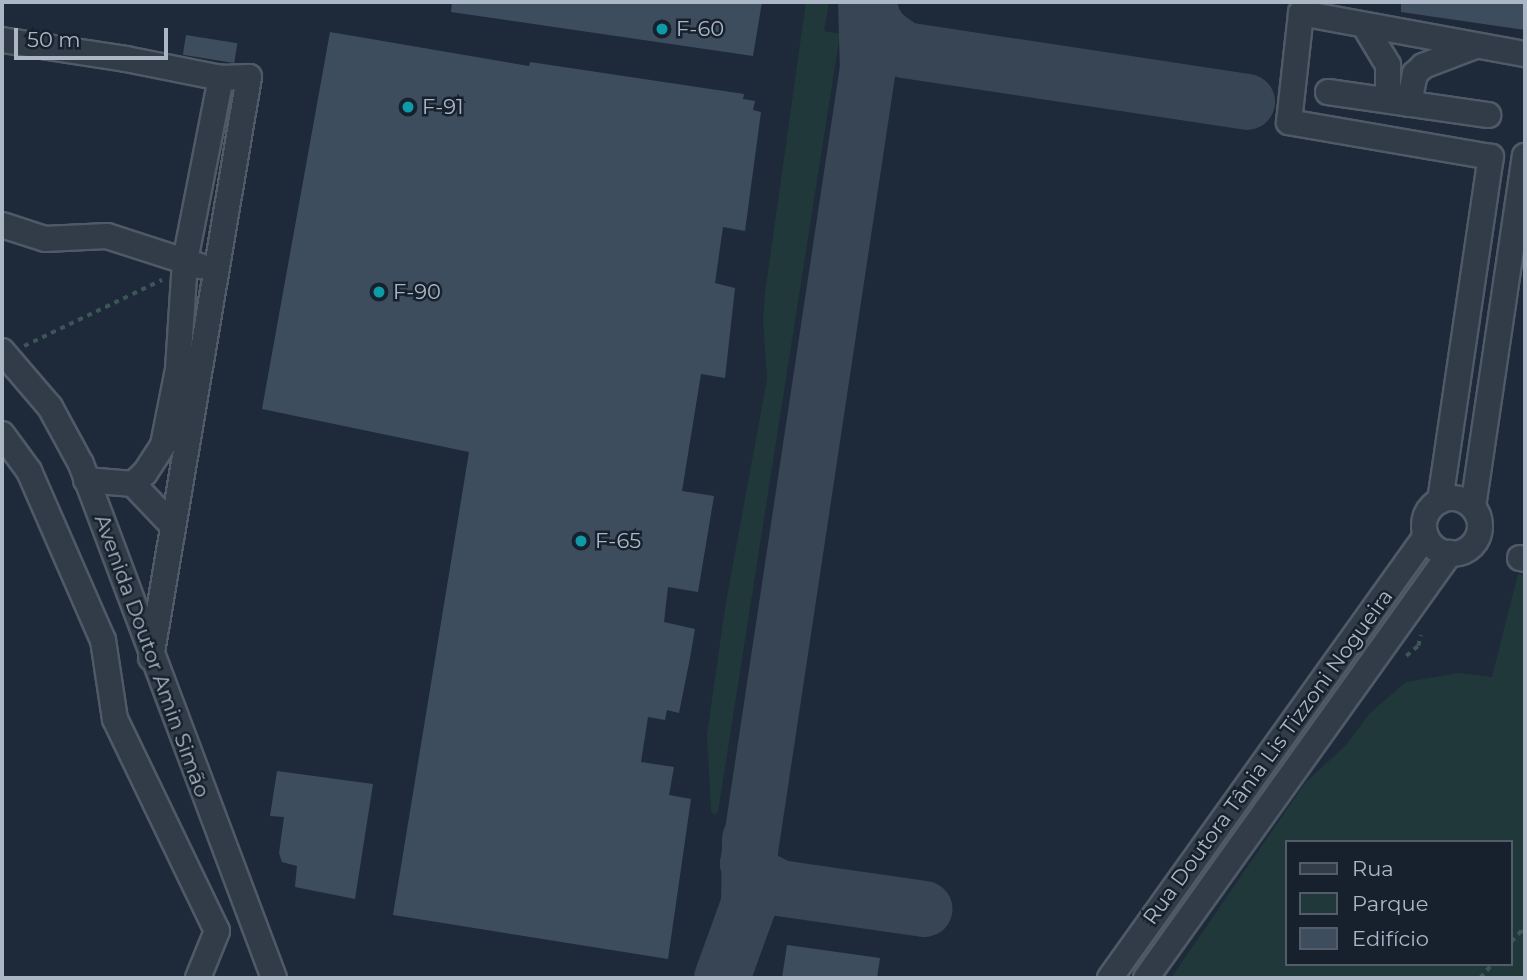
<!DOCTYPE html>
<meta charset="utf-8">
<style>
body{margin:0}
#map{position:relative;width:1527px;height:980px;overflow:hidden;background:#1e2a39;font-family:Montserrat,sans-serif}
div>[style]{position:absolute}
.green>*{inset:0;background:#20383a}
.taxiway>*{height:56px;margin:-28px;padding:0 28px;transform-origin:28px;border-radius:28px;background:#384555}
.building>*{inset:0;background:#3e4d5e;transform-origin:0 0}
.path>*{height:3.5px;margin-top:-1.75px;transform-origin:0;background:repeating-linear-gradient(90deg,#3d5557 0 5px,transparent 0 10px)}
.roads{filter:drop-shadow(2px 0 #4f5a67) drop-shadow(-2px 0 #4f5a67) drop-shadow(0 2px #4f5a67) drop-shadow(0 -2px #4f5a67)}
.minor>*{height:24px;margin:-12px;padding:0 12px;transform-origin:12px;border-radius:12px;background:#323c49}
.minor>.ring{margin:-12px;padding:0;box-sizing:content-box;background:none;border:24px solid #323c49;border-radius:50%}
.dots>*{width:19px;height:19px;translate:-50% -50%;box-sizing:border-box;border:4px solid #17212d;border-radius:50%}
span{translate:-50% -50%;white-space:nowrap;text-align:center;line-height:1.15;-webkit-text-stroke:5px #17212d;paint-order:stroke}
.poi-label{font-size:21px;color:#acb7c6}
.left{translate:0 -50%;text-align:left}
.street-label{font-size:21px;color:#acb7c6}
.frame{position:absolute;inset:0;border:4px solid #acb7c6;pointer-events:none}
.legend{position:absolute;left:1285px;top:840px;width:228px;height:126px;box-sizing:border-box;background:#17212d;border:2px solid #535d6a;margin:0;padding:9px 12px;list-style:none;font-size:21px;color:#acb7c6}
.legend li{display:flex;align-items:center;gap:14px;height:35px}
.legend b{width:35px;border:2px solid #535d6a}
.scale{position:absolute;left:14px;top:28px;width:154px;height:32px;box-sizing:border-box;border:4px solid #acb7c6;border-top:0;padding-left:9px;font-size:21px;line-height:24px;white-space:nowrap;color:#acb7c6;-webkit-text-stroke:5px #17212d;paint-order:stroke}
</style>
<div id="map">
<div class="green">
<div style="clip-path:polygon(806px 2px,829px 2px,824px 31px,840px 34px,718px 812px,714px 815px,711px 811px,707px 734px,726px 602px,767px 379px,763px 320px,765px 293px)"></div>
<div style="clip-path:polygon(evenodd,1518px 574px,1525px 575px,1525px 978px,1171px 978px,1305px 783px,1346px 745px,1370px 713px,1406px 682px,1459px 673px,1492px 677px,1518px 574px,1287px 842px,1511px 842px,1511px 964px,1287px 964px,1287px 842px)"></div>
</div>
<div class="taxiway">
<div style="left:866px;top:2px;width:66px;rotate:88.3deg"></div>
<div style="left:868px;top:68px;width:805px;rotate:98.57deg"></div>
<div style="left:748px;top:864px;width:13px;rotate:61deg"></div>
<div style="left:754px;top:875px;width:28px;rotate:27deg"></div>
<div style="left:779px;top:888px;width:147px;rotate:8.2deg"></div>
<div style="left:869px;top:4px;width:16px;rotate:76deg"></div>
<div style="left:873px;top:20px;width:17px;rotate:57deg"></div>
<div style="left:882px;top:34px;width:27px;rotate:36deg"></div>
<div style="left:904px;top:50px;width:347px;rotate:8.6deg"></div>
<div style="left:722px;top:978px;width:79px;rotate:-70deg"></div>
<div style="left:749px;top:904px;width:65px;rotate:-89.1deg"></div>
</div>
<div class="building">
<div style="clip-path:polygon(452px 2px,762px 2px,753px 56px,451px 12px)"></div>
<div style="clip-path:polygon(1401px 2px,1525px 2px,1525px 30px,1401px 12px)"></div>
<div style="clip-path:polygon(330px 32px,529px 66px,530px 62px,744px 94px,743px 99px,755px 101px,753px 110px,761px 112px,745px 231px,723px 227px,715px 283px,735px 288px,725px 378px,701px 374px,682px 491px,714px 496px,698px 592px,668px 587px,664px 622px,695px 629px,690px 658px,679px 713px,667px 710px,665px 720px,648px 717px,641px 762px,674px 767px,669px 795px,691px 799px,668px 959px,393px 915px,469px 452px,262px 409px)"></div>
<div style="left:186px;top:35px;width:52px;height:20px;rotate:9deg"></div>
<div style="clip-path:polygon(277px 771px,373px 784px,355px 899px,295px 887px,297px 866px,282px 862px,279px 853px,284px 817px,270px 816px)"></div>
<div style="clip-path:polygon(787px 945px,880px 958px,877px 978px,782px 978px)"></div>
</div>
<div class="path">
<div style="left:24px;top:346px;width:153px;rotate:-25.6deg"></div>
<div style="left:1406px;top:656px;width:16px;rotate:-40deg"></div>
<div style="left:1418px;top:646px;width:11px;rotate:-75deg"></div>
<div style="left:1511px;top:942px;width:16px;rotate:-47deg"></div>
<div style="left:1522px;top:930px;width:4px;rotate:45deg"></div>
<div style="left:1480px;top:978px;width:18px;rotate:-49deg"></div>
</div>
<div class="roads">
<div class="minor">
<div style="left:1364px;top:25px;width:47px;rotate:59deg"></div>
<div style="left:1388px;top:65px;width:35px;rotate:90deg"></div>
<div style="left:2px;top:40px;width:125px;rotate:8.7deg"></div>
<div style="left:126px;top:59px;width:97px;rotate:11.3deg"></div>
<div style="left:221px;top:78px;width:28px;rotate:-2deg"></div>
<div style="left:249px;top:77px;width:589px;rotate:99.57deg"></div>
<div style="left:1328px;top:92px;width:162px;rotate:8.2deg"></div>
<div style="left:1409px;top:104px;width:31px;rotate:-79deg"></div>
<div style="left:1415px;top:74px;width:11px;rotate:-45deg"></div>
<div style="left:1423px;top:66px;width:56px;rotate:-21deg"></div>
<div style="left:2px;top:225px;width:45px;rotate:18deg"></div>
<div style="left:45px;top:239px;width:62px;rotate:-2.8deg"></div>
<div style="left:107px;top:236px;width:98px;rotate:17.9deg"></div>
<div style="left:2px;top:351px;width:74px;rotate:49.4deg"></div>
<div style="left:50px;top:407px;width:65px;rotate:61.5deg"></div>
<div style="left:81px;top:464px;width:549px;rotate:69.42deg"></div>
<div style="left:2px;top:434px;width:46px;rotate:53.9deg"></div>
<div style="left:29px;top:471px;width:184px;rotate:66.4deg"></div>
<div style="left:103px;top:640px;width:80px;rotate:81.4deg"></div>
<div style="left:115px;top:719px;width:235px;rotate:64.3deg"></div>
<div style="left:217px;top:931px;width:51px;rotate:112deg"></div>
<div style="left:86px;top:480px;width:47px;rotate:4.9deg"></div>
<div style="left:133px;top:484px;width:16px;rotate:-43deg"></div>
<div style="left:145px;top:473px;width:33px;rotate:-57deg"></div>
<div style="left:163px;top:445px;width:77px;rotate:-78.8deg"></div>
<div style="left:178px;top:369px;width:108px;rotate:-86.3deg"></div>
<div style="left:185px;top:261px;width:187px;rotate:-78.9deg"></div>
<div style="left:133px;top:484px;width:58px;rotate:46.4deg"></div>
<div class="ring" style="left:1424px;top:498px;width:32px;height:32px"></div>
<div style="left:1440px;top:501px;width:348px;rotate:-81.6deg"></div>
<div style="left:1491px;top:157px;width:205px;rotate:-170.2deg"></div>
<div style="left:1289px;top:122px;width:110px;rotate:-83.7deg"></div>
<div style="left:1301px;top:13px;width:228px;rotate:10.4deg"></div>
<div style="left:1473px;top:507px;width:355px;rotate:-81.6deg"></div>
<div style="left:1520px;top:558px;width:5px;rotate:11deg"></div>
<div style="left:1110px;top:978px;width:543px;rotate:-54.44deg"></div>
<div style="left:1146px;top:978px;width:523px;rotate:-54.42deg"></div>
</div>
</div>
<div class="dots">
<div style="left:662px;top:29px;background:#0f9aa8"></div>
<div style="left:408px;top:107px;background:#0f9aa8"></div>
<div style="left:379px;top:292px;background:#0f9aa8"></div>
<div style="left:581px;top:541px;background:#0f9aa8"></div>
</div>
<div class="poi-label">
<span class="left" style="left:676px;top:29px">F-60</span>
<span class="left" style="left:422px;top:107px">F-91</span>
<span class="left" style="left:393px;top:292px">F-90</span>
<span class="left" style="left:595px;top:541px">F-65</span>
</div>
<div class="street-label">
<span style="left:152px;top:656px;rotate:70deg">Avenida Doutor Amin Simão</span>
<span style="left:1268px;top:757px;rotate:-54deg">Rua Doutora Tânia Lis Tizzoni Nogueira</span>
</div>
<div class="frame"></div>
<ul class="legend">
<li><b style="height:9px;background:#323c49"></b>Rua</li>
<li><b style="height:19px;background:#20383a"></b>Parque</li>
<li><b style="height:19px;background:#3e4d5e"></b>Edifício</li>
</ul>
<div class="scale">50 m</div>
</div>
